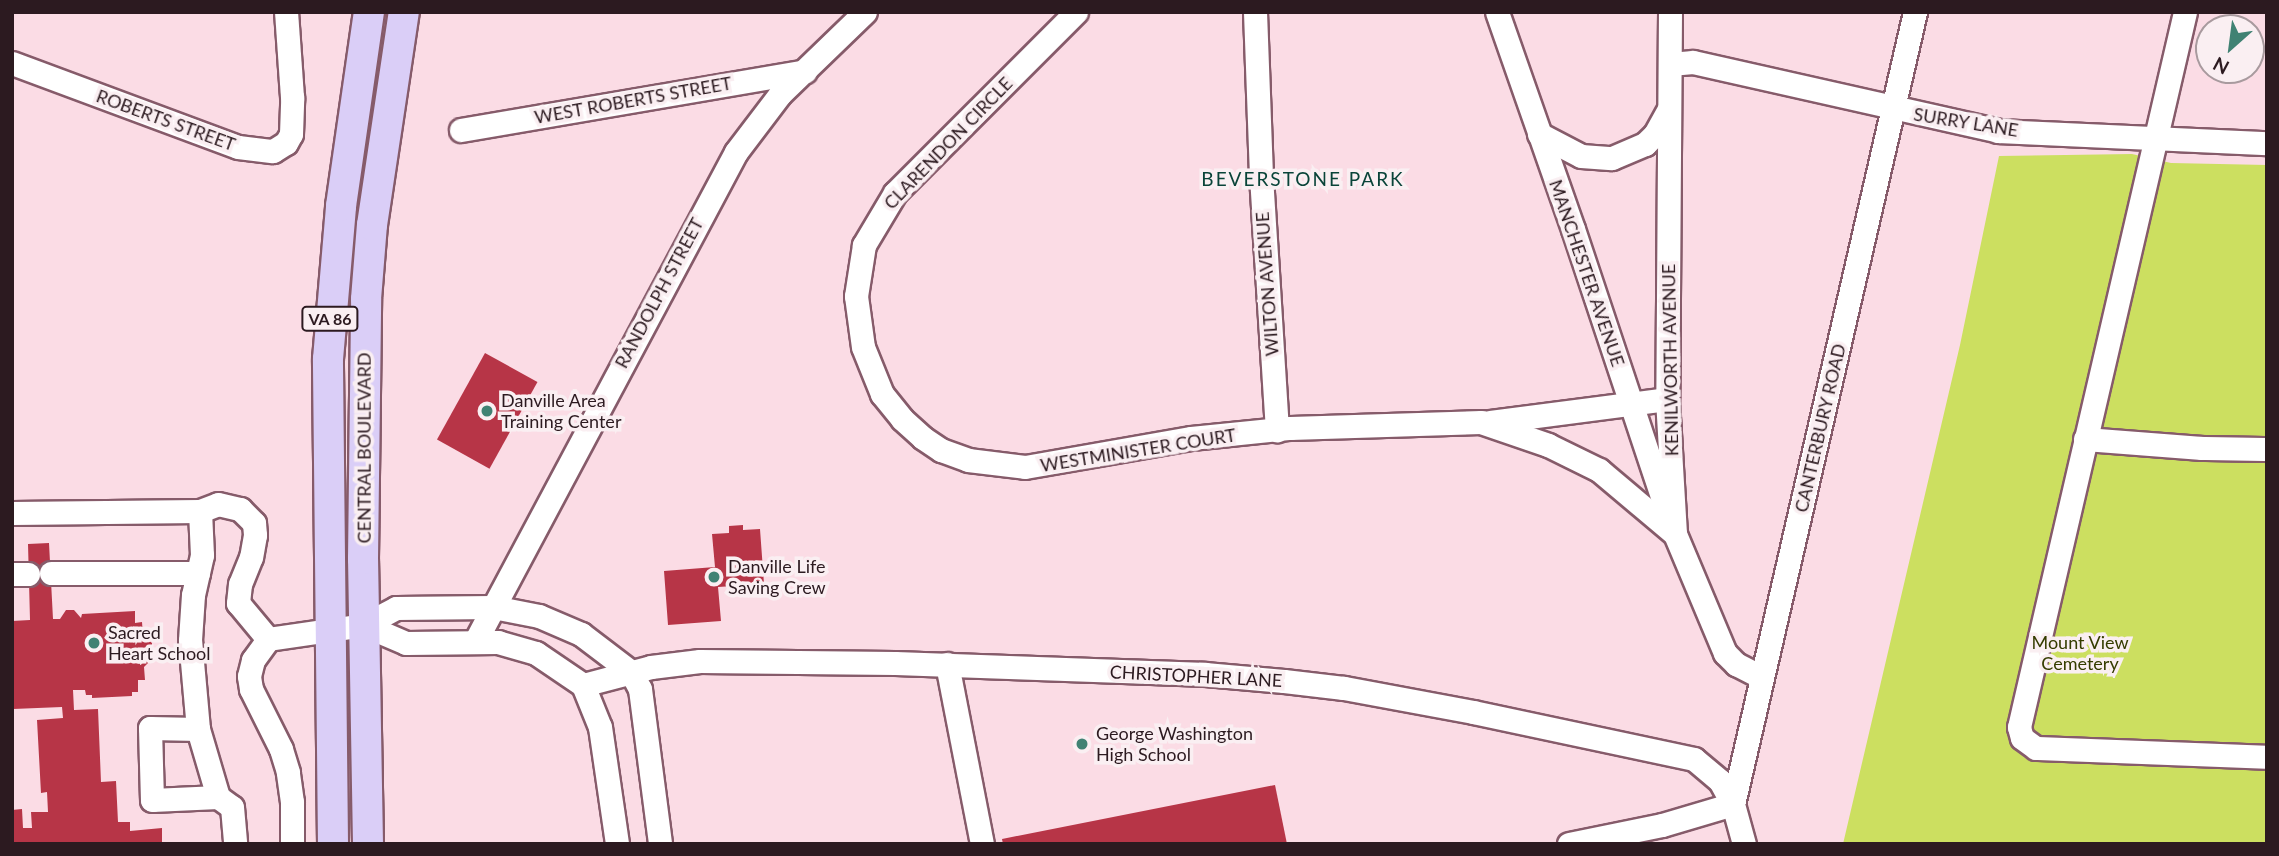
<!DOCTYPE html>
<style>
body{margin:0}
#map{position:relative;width:2279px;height:856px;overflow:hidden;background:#fbdce5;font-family:Lato,sans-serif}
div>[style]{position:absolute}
.green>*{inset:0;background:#ccdf60}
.building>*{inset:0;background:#b73547;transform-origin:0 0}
.roads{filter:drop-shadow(2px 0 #865b6a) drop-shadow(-2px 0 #865b6a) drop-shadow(0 2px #865b6a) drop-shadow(0 -2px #865b6a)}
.minor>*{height:23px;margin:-11.5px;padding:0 11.5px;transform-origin:11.5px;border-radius:11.5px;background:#fff}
.major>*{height:30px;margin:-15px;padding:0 15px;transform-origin:15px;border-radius:15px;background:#dacef7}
.dots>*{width:19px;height:19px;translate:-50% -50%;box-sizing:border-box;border:4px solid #faeff2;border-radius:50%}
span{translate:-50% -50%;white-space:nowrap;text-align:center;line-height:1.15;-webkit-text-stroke:7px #faeff2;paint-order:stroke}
.shield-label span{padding:2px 5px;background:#faeff2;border:2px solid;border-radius:5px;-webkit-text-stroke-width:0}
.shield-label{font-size:16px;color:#2c1a20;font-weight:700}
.street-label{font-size:18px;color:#2c1a20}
.poi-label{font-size:18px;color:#2c1a20}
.left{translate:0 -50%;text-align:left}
.park-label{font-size:18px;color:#353c00}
.neighbourhood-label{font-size:19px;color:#094439;letter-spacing:2px}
.frame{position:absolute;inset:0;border:14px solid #2c1a20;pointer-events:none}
.north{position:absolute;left:2195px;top:14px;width:70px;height:70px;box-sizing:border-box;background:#faeff2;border:2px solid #a89a9e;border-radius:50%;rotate:208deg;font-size:19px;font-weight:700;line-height:28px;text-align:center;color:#2c1a20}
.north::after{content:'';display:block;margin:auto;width:24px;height:32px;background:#408273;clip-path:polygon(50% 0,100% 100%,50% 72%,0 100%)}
</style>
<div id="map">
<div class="green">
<div style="clip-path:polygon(2132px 154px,2171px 163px,2267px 165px,2267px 844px,1843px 844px,1960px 345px,1999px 156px)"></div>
</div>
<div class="building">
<div style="left:485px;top:353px;width:60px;height:99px;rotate:29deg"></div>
<div style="clip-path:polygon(743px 525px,743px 530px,760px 529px,764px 584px,718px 587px,721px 621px,668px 625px,664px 571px,715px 567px,712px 534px,729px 533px,729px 526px)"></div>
<div style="clip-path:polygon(49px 543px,53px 619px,60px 619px,66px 610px,74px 610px,81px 618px,82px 614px,135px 611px,135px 623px,142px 622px,143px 636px,152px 643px,152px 659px,144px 667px,145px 680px,138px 680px,138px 692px,132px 692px,132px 696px,92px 698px,92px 695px,86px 695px,85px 690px,73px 690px,74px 710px,98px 709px,101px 782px,116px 781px,118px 822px,130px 822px,130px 831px,162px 828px,162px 844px,12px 844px,12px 810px,22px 809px,23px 828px,32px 828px,31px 812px,48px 812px,47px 792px,41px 793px,37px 720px,63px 718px,62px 707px,13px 709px,12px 621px,30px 620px,28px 544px)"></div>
<div style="clip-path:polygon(1275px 785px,1287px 844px,1003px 844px,1002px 839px)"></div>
</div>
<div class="roads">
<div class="minor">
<div style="left:1076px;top:12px;width:256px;rotate:135deg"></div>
<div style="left:895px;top:193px;width:61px;rotate:120.8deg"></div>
<div style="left:864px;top:245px;width:52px;rotate:98.9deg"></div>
<div style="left:856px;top:296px;width:51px;rotate:82.2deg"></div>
<div style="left:863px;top:347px;width:51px;rotate:68deg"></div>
<div style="left:882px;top:394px;width:32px;rotate:51deg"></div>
<div style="left:902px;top:419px;width:28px;rotate:42deg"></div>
<div style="left:923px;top:438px;width:22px;rotate:34deg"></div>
<div style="left:941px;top:450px;width:29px;rotate:20deg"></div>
<div style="left:968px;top:460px;width:57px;rotate:7deg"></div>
<div style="left:1025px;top:467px;width:169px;rotate:-9.9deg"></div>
<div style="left:1191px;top:438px;width:100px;rotate:-5.8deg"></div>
<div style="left:1290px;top:428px;width:191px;rotate:-1.8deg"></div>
<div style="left:1481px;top:422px;width:71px;rotate:18.9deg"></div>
<div style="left:1548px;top:445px;width:57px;rotate:26.1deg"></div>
<div style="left:1599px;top:470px;width:99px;rotate:40.1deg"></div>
<div style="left:1255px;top:12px;width:164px;rotate:87.9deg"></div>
<div style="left:1261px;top:176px;width:255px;rotate:86.4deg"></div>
<div style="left:1497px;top:12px;width:230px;rotate:70.7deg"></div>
<div style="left:1573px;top:229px;width:301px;rotate:71.6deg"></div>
<div style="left:1670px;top:12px;width:387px;rotate:90.4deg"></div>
<div style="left:1667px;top:399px;width:135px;rotate:86.6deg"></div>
<div style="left:1675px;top:534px;width:129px;rotate:67.2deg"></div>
<div style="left:1725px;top:653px;width:16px;rotate:45deg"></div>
<div style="left:1736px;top:664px;width:29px;rotate:27deg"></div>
<div style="left:2185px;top:12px;width:734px;rotate:103.07deg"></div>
<div style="left:2019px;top:727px;width:11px;rotate:75deg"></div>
<div style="left:2022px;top:738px;width:17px;rotate:36deg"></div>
<div style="left:2036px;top:748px;width:231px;rotate:2.2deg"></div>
<div style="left:12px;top:63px;width:241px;rotate:20.4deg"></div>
<div style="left:238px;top:147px;width:35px;rotate:7deg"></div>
<div style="left:273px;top:151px;width:15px;rotate:-32deg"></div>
<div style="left:286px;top:143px;width:10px;rotate:-61deg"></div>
<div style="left:291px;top:134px;width:37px;rotate:-88deg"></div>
<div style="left:292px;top:97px;width:85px;rotate:-94deg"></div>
<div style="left:1670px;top:64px;width:23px;rotate:-5deg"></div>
<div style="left:1693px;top:62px;width:313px;rotate:12.7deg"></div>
<div style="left:1998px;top:131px;width:269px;rotate:2.6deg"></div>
<div style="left:461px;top:130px;width:349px;rotate:-9.7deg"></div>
<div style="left:1539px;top:134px;width:47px;rotate:27.6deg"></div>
<div style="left:1581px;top:156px;width:31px;rotate:4deg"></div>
<div style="left:1612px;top:158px;width:36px;rotate:-23deg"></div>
<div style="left:1645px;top:144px;width:14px;rotate:-45deg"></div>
<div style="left:1655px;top:134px;width:26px;rotate:-61deg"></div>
<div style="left:1490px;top:422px;width:178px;rotate:-7.4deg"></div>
<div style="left:2085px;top:439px;width:117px;rotate:4.4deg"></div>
<div style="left:2202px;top:448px;width:65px;rotate:0.9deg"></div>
<div style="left:12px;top:513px;width:188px;rotate:-0.6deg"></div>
<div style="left:200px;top:511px;width:19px;rotate:-21deg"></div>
<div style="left:218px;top:504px;width:23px;rotate:13deg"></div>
<div style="left:240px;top:509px;width:20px;rotate:45deg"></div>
<div style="left:254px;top:523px;width:12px;rotate:85deg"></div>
<div style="left:255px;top:535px;width:22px;rotate:100deg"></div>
<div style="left:251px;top:557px;width:29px;rotate:112deg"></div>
<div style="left:240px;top:584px;width:19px;rotate:96deg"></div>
<div style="left:238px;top:603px;width:47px;rotate:50.2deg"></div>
<div style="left:51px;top:573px;width:147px"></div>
<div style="left:12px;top:574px;width:16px"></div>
<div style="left:476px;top:640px;width:553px;rotate:-61.95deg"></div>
<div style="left:736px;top:152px;width:73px;rotate:-52.8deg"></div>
<div style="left:780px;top:94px;width:118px;rotate:-44deg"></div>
<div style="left:947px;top:664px;width:183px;rotate:79deg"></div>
<div style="left:583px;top:685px;width:70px;rotate:-14.8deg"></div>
<div style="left:651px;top:667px;width:49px;rotate:-7deg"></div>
<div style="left:700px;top:661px;width:195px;rotate:0.6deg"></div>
<div style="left:895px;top:663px;width:310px;rotate:2deg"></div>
<div style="left:1205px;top:674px;width:79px;rotate:5.1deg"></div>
<div style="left:1284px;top:681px;width:60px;rotate:6.7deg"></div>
<div style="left:1344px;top:688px;width:131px;rotate:10.5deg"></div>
<div style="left:1473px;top:712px;width:226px;rotate:12deg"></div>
<div style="left:1694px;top:759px;width:34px;rotate:40deg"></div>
<div style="left:1720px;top:781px;width:26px;rotate:61deg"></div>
<div style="left:1733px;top:804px;width:74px;rotate:163.5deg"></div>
<div style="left:1662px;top:825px;width:95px;rotate:168.5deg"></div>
<div style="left:583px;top:685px;width:57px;rotate:-145.8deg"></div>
<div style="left:536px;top:653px;width:40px;rotate:-164deg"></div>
<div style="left:498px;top:642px;width:92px;rotate:179.4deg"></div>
<div style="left:406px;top:643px;width:46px;rotate:-156.8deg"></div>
<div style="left:364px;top:625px;width:36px;rotate:-28deg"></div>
<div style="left:396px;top:608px;width:97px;rotate:-0.6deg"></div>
<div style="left:493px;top:607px;width:47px;rotate:11.1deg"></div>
<div style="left:539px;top:616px;width:46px;rotate:23.2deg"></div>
<div style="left:581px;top:634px;width:63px;rotate:37.2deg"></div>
<div style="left:631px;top:672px;width:19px;rotate:62deg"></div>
<div style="left:640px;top:689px;width:156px;rotate:82.6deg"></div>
<div style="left:583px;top:685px;width:45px;rotate:68deg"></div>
<div style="left:600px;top:727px;width:118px;rotate:81.7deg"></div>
<div style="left:198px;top:729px;width:89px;rotate:-95.1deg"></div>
<div style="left:190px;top:640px;width:45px;rotate:-86.2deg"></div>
<div style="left:193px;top:595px;width:41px;rotate:-77.3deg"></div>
<div style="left:202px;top:555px;width:44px;rotate:-92.6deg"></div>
<div style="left:218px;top:797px;width:66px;rotate:177.4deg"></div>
<div style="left:152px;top:800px;width:72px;rotate:-91.6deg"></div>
<div style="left:150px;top:728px;width:48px;rotate:1.2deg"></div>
<div style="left:198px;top:729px;width:71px;rotate:73.6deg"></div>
<div style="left:218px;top:797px;width:17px;rotate:36deg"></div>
<div style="left:232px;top:807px;width:37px;rotate:85deg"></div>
<div style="left:292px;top:844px;width:42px;rotate:-90deg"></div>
<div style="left:292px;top:802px;width:30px;rotate:-98deg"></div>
<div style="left:288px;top:772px;width:24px;rotate:-107deg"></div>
<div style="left:281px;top:749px;width:67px;rotate:-116.6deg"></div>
<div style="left:251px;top:689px;width:13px;rotate:-99deg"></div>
<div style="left:249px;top:676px;width:16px;rotate:-76deg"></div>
<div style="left:253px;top:660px;width:26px;rotate:-54deg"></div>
<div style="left:268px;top:639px;width:97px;rotate:-8.3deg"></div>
<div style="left:1744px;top:844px;width:41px;rotate:-105.4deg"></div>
<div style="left:1733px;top:804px;width:813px;rotate:-77.06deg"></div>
</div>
<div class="major">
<div style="left:333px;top:844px;width:485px;rotate:-90.6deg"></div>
<div style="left:328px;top:359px;width:154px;rotate:-85.1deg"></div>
<div style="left:341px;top:206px;width:196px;rotate:-81.8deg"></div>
<div style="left:368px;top:844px;width:285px;rotate:-91deg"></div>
<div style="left:363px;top:559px;width:260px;rotate:-89.3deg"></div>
<div style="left:366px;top:299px;width:74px;rotate:-85.4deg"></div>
<div style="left:372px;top:225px;width:215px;rotate:-81.5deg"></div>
</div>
</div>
<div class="dots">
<div style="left:487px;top:411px;background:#408273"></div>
<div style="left:714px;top:577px;background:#408273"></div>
<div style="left:94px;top:643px;background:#408273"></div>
<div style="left:1082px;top:744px;background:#408273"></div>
</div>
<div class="shield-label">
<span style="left:330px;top:319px">VA 86</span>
</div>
<div class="street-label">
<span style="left:633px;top:100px;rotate:-10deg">WEST ROBERTS STREET</span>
<span style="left:166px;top:120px;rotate:20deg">ROBERTS STREET</span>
<span style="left:1966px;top:122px;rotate:9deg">SURRY LANE</span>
<span style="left:948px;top:143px;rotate:-46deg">CLARENDON CIRCLE</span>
<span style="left:1587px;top:273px;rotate:71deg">MANCHESTER AVENUE</span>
<span style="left:1267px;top:284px;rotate:-94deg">WILTON AVENUE</span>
<span style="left:659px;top:293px;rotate:-62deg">RANDOLPH STREET</span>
<span style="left:1670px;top:360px;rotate:-91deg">KENILWORTH AVENUE</span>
<span style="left:1820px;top:428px;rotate:-77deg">CANTERBURY ROAD</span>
<span style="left:364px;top:448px;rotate:-90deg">CENTRAL BOULEVARD</span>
<span style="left:1138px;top:450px;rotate:-9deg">WESTMINISTER COURT</span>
<span style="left:1196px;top:676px;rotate:3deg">CHRISTOPHER LANE</span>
</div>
<div class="poi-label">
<span class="left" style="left:501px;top:411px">Danville Area<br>Training Center</span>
<span class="left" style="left:728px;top:577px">Danville Life<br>Saving Crew</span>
<span class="left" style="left:108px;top:643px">Sacred<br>Heart School</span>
<span class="left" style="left:1096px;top:744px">George Washington<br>High School</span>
</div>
<div class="park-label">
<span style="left:2080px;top:653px">Mount View<br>Cemetery</span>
</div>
<div class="neighbourhood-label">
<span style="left:1303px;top:179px">BEVERSTONE PARK</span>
</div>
<div class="frame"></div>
<div class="north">N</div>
</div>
